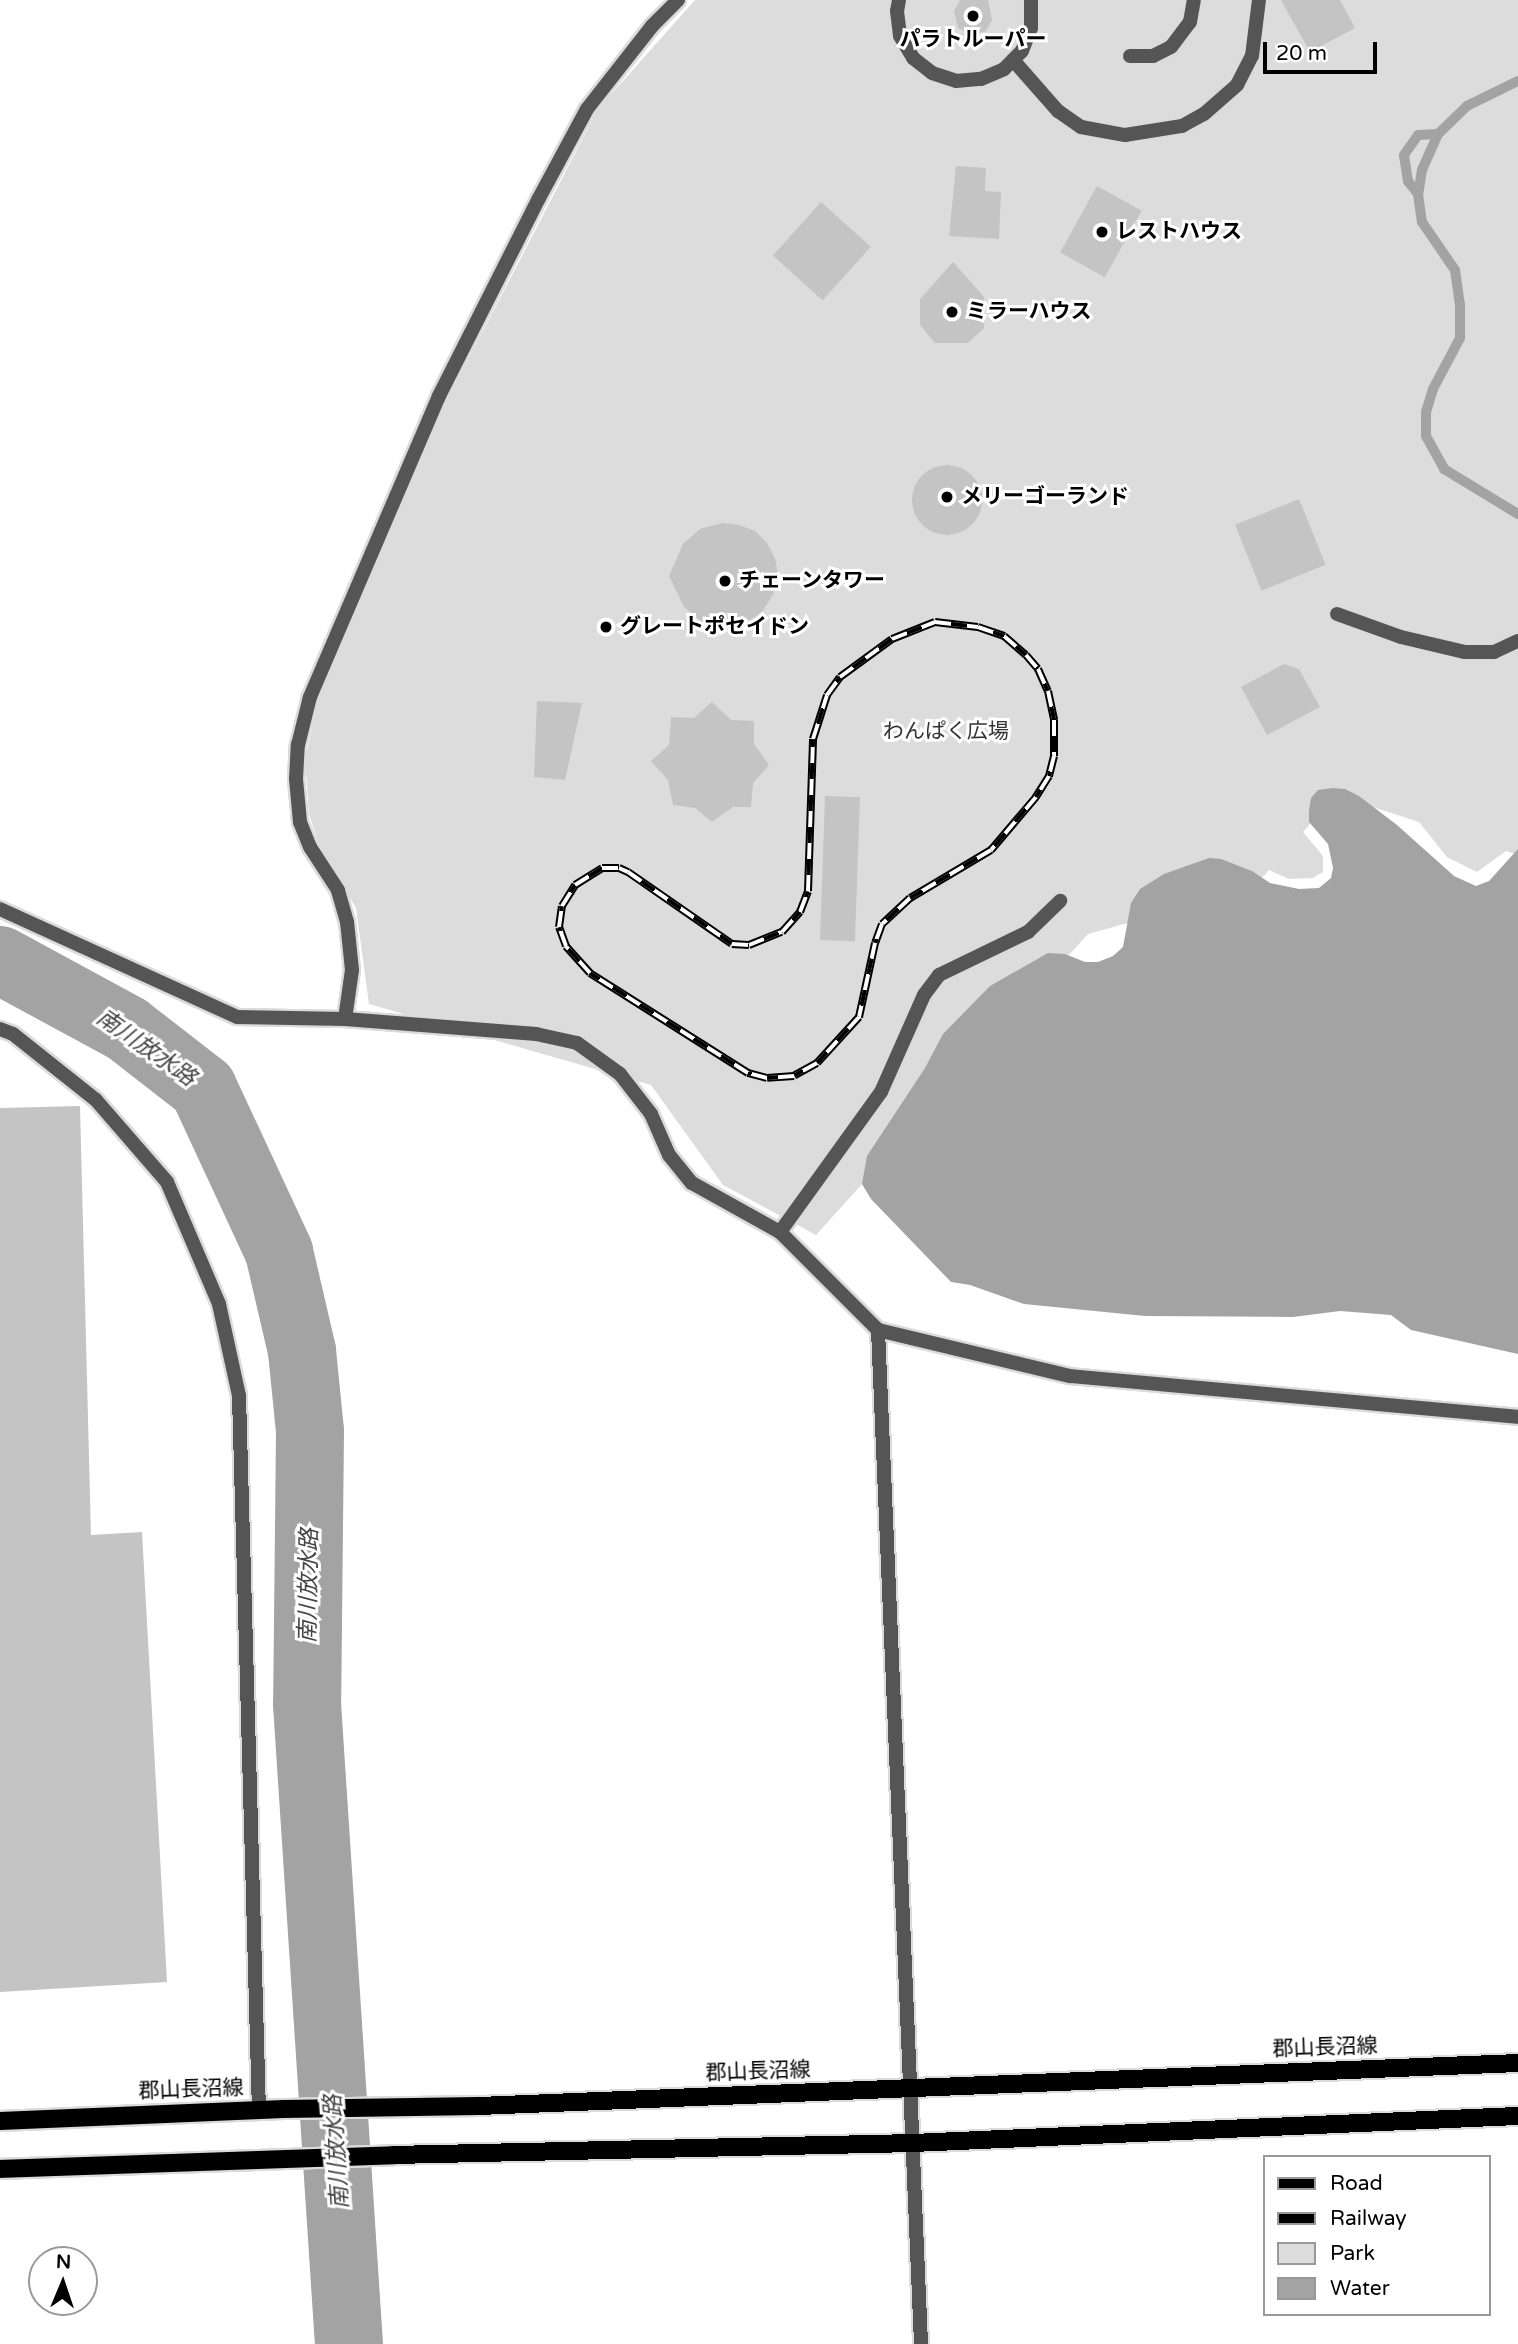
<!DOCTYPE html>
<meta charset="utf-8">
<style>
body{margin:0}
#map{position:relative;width:1518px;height:2344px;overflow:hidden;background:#fff;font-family:"Varela Round","Noto Sans JP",sans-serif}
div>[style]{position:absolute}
.green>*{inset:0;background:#dcdcdc}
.water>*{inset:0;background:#a3a3a3}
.stream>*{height:10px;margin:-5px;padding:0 5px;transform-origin:5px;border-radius:5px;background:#a3a3a3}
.river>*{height:68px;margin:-34px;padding:0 34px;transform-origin:34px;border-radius:34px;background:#a3a3a3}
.building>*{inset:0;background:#c4c4c4;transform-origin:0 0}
.round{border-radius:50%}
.roads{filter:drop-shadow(2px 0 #dbdbdb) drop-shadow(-2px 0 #dbdbdb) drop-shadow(0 2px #dbdbdb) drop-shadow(0 -2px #dbdbdb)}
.lane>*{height:14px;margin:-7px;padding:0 7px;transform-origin:7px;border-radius:7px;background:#555}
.street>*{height:14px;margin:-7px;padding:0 7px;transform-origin:7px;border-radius:7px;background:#555}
.primary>*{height:18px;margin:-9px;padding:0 9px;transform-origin:9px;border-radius:9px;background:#000}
.rail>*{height:8px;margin-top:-4px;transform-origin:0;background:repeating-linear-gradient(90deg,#fff 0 16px,#000 0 32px);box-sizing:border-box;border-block:2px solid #000}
.dots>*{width:19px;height:19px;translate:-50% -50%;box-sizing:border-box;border:4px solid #fff;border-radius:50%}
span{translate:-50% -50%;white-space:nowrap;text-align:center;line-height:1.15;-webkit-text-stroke:6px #fff;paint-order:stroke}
.poi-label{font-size:21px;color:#000;font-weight:700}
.left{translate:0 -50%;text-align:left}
.park-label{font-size:21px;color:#333}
.street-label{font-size:21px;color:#000}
.water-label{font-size:23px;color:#444;font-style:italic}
.legend{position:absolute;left:1263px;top:2155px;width:228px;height:161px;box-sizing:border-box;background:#fff;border:2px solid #999;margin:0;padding:9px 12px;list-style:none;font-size:21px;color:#000}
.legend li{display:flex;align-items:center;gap:14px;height:35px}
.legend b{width:35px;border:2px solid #999}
.north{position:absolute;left:28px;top:2246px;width:70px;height:70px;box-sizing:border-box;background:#fff;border:2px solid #999;border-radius:50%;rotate:2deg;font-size:19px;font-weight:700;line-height:28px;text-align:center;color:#000}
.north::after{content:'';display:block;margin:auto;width:24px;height:32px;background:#000;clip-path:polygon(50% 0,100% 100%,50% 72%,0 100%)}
.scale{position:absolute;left:1263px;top:42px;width:114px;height:32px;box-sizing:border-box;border:4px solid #000;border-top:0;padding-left:9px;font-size:21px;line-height:24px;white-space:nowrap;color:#000;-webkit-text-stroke:5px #fff;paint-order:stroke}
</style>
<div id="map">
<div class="green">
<div style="clip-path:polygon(695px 0,1518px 0,1518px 855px,1506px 851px,1477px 872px,1447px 857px,1419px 822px,1336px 795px,1303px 832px,1323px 856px,1323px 872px,1313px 878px,1289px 879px,1269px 870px,1252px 889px,1088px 934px,816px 1235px,723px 1185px,651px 1085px,369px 1004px,356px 908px,319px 845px,309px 814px,305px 761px,320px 690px,438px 418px,598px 109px)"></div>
</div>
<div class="water">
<div style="clip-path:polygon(1333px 788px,1345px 789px,1359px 796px,1397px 825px,1454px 876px,1476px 886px,1489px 881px,1518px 849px,1518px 1354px,1411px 1330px,1391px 1315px,1340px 1311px,1293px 1317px,1145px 1316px,1024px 1304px,970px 1285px,951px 1282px,871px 1199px,862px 1184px,867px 1156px,925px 1068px,943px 1034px,990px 986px,1048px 953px,1065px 954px,1085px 962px,1098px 962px,1113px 956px,1123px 947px,1131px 903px,1140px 889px,1164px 874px,1209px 858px,1221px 859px,1252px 871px,1270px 883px,1299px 889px,1319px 888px,1331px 878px,1333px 868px,1328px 844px,1309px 822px,1309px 811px,1311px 798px,1318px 790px)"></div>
</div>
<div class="stream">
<div style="left:1518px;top:81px;width:57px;rotate:153.9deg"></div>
<div style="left:1467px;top:106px;width:40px;rotate:136deg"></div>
<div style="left:1438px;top:134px;width:39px;rotate:114deg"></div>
<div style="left:1422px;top:170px;width:24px;rotate:99deg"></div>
<div style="left:1418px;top:194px;width:28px;rotate:82deg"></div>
<div style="left:1422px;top:222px;width:58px;rotate:55.5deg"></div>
<div style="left:1455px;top:270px;width:34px;rotate:82deg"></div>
<div style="left:1460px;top:304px;width:34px;rotate:90deg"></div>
<div style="left:1460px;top:338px;width:58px;rotate:117.9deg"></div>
<div style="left:1433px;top:389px;width:24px;rotate:107deg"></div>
<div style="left:1426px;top:412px;width:24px;rotate:90deg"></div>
<div style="left:1426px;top:436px;width:38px;rotate:61deg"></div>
<div style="left:1444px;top:469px;width:87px;rotate:31.3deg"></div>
<div style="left:1418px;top:194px;width:16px;rotate:-128deg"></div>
<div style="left:1408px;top:181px;width:26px;rotate:-99deg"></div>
<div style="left:1404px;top:155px;width:24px;rotate:-55deg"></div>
<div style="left:1418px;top:135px;width:20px;rotate:-3deg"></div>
</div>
<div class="river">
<div style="left:0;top:960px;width:145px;rotate:28.5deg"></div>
<div style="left:127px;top:1029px;width:96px;rotate:37.8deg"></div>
<div style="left:203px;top:1088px;width:181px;rotate:65.1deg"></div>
<div style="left:279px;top:1252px;width:102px;rotate:76.9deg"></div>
<div style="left:302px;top:1351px;width:80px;rotate:84.3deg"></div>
<div style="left:310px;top:1431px;width:273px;rotate:90.6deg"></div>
<div style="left:307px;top:1704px;width:641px;rotate:86.25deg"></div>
</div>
<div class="building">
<div style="clip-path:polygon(960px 0,988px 0,992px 20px,986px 31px,973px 35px,958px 28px,954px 11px)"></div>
<div style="clip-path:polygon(1281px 0,1340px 0,1355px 28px,1310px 52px)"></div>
<div style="clip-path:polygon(956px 166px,986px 168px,985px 191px,1001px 192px,999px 239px,949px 236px)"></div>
<div style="left:1097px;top:186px;width:51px;height:76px;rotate:29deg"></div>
<div style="left:821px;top:202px;width:67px;height:72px;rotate:42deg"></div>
<div style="clip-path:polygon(953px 262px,984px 297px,984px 328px,968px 343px,935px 343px,920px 325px,920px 299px)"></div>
<div class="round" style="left:912px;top:465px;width:70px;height:70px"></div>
<div style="left:1299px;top:499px;width:71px;height:69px;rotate:68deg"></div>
<div style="clip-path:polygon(722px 523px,739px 525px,755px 531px,767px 543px,775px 558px,778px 575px,773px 595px,762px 612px,744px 624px,724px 627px,702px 622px,684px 607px,669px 576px,683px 544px,700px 529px)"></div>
<div style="clip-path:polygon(1284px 664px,1299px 669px,1320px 707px,1267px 735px,1241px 687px)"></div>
<div style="clip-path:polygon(537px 701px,582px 703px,565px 780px,534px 777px)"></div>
<div style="clip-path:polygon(712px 702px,731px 720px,754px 721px,754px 744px,769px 765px,753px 783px,751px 807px,733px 807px,712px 822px,695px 808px,673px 805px,668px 780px,651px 761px,669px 745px,671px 717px,694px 718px)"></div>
<div style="left:825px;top:796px;width:35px;height:144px;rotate:2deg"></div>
<div style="clip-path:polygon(80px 1106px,91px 1535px,142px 1532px,167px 1982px,0 1992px,0 1108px)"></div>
</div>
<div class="roads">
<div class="lane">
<div style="left:899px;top:0;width:11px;rotate:100deg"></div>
<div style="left:897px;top:11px;width:25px;rotate:83deg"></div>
<div style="left:900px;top:36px;width:26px;rotate:59deg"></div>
<div style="left:913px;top:58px;width:24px;rotate:38deg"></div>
<div style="left:932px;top:73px;width:25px;rotate:18deg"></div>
<div style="left:956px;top:81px;width:25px;rotate:-5deg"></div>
<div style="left:981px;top:79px;width:25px;rotate:-23deg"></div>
<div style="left:1004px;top:69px;width:25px;rotate:-45deg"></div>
<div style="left:1022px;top:51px;width:25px;rotate:-69deg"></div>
<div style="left:1031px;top:28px;width:28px;rotate:-90deg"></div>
<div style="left:1130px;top:56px;width:23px"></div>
<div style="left:1153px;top:56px;width:20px;rotate:-27deg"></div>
<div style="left:1171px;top:47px;width:31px;rotate:-53deg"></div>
<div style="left:1190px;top:22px;width:22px;rotate:-80deg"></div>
<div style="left:1013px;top:60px;width:68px;rotate:48.6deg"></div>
<div style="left:1058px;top:111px;width:28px;rotate:35deg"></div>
<div style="left:1081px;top:127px;width:45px;rotate:10.3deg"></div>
<div style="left:1125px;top:135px;width:58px;rotate:-9deg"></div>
<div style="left:1182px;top:126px;width:25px;rotate:-29deg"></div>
<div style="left:1204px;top:114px;width:44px;rotate:-41.3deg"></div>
<div style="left:1237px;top:85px;width:33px;rotate:-63deg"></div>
<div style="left:1252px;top:56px;width:56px;rotate:-82.9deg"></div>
<div style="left:1337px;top:614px;width:68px;rotate:19.8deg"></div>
<div style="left:1401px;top:637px;width:66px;rotate:13.2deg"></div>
<div style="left:1465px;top:652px;width:29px"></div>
<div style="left:1494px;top:652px;width:26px;rotate:-25deg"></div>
<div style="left:0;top:1029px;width:14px;rotate:21deg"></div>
<div style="left:13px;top:1034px;width:106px;rotate:38.5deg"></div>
<div style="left:96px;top:1100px;width:108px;rotate:49.1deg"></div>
<div style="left:167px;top:1182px;width:133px;rotate:66.9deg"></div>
<div style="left:219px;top:1304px;width:94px;rotate:77.7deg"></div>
<div style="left:239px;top:1396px;width:714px;rotate:88.4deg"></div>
</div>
<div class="street">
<div style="left:0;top:909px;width:260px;rotate:24.5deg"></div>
<div style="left:237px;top:1017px;width:108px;rotate:1.1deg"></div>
<div style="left:345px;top:1019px;width:49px;rotate:-81.9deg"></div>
<div style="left:352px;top:970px;width:48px;rotate:-95.9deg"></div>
<div style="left:347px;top:922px;width:33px;rotate:-106deg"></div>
<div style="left:338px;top:890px;width:51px;rotate:-123.1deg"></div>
<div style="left:310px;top:847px;width:27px;rotate:-112deg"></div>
<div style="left:300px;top:822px;width:43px;rotate:-95.3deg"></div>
<div style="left:296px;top:779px;width:34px;rotate:-87deg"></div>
<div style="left:298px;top:745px;width:49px;rotate:-76deg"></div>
<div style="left:310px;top:697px;width:327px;rotate:-66.8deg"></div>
<div style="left:439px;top:396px;width:220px;rotate:-63.2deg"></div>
<div style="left:538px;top:200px;width:103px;rotate:-61.7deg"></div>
<div style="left:587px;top:109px;width:105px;rotate:-51.9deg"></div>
<div style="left:652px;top:26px;width:37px;rotate:-45deg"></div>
<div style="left:345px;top:1019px;width:192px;rotate:4.5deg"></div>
<div style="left:536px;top:1034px;width:42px;rotate:12.4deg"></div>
<div style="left:577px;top:1043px;width:53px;rotate:35.8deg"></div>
<div style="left:620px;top:1074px;width:51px;rotate:52.2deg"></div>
<div style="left:651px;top:1114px;width:45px;rotate:66.3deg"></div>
<div style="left:669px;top:1155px;width:36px;rotate:51deg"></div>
<div style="left:692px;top:1183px;width:101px;rotate:29.1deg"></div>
<div style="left:780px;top:1232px;width:139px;rotate:45deg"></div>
<div style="left:878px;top:1330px;width:197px;rotate:13.5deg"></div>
<div style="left:1070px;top:1376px;width:450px;rotate:5.2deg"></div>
<div style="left:780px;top:1232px;width:173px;rotate:-54.2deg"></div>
<div style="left:881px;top:1092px;width:106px;rotate:-66.1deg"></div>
<div style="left:924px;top:995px;width:25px;rotate:-53deg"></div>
<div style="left:939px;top:975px;width:99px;rotate:-25.8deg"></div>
<div style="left:1028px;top:932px;width:45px;rotate:-44.1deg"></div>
<div style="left:878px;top:1330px;width:1015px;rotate:87.57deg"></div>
</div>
<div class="primary">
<div style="left:0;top:2121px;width:284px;rotate:-2.4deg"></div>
<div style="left:284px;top:2109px;width:195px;rotate:-0.9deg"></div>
<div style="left:479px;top:2106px;width:1040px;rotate:-2.37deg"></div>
<div style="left:0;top:2169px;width:393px;rotate:-2deg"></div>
<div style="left:393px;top:2155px;width:520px;rotate:-1.32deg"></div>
<div style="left:913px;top:2143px;width:606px;rotate:-2.56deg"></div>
</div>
</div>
<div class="rail">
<div style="left:935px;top:622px;width:43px;rotate:6.6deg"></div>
<div style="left:978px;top:627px;width:28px;rotate:19deg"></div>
<div style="left:1004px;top:636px;width:29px;rotate:41deg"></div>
<div style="left:1026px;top:655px;width:18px;rotate:49deg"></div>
<div style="left:1038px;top:669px;width:24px;rotate:66deg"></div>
<div style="left:1048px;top:691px;width:30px;rotate:78deg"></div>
<div style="left:1054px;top:720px;width:36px;rotate:90deg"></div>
<div style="left:1054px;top:756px;width:21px;rotate:104deg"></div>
<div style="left:1049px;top:776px;width:25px;rotate:122deg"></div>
<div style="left:1036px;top:797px;width:70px;rotate:130.3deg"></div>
<div style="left:991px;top:850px;width:94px;rotate:149.3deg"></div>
<div style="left:910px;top:898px;width:38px;rotate:137deg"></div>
<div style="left:882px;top:924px;width:20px;rotate:110deg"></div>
<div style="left:875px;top:943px;width:76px;rotate:102.2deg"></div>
<div style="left:859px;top:1017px;width:62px;rotate:132.4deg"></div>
<div style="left:817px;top:1063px;width:26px;rotate:151deg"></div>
<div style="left:794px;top:1076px;width:27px;rotate:176deg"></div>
<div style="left:767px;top:1078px;width:20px;rotate:-165deg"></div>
<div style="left:748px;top:1073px;width:187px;rotate:-147.7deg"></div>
<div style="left:590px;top:973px;width:36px;rotate:-132deg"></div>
<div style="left:566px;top:946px;width:20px;rotate:-110deg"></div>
<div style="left:559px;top:927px;width:21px;rotate:-82deg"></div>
<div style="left:562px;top:906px;width:25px;rotate:-58deg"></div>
<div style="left:575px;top:885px;width:32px;rotate:-32deg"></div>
<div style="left:602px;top:868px;width:17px"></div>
<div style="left:619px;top:868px;width:10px;rotate:24deg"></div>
<div style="left:628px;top:872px;width:126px;rotate:34.7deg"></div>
<div style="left:732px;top:944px;width:17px;rotate:3deg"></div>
<div style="left:749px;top:945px;width:35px;rotate:-22deg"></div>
<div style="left:782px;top:932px;width:27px;rotate:-48deg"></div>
<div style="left:800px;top:912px;width:22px;rotate:-69deg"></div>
<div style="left:808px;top:891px;width:152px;rotate:-88.1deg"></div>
<div style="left:813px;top:739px;width:46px;rotate:-72.3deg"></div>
<div style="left:827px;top:695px;width:22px;rotate:-54deg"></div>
<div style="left:840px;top:677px;width:64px;rotate:-36.2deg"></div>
<div style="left:892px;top:639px;width:46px;rotate:-21.6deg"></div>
</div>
<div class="dots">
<div style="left:973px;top:16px;background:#000"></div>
<div style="left:1102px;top:232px;background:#000"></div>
<div style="left:952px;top:312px;background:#000"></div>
<div style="left:947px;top:497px;background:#000"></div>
<div style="left:725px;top:581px;background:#000"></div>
<div style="left:606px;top:627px;background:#000"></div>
</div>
<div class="poi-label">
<span style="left:973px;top:40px">パラトルーパー</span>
<span class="left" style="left:1116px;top:232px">レストハウス</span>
<span class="left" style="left:966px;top:312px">ミラーハウス</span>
<span class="left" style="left:961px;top:497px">メリーゴーランド</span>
<span class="left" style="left:739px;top:581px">チェーンタワー</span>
<span class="left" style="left:620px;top:627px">グレートポセイドン</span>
</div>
<div class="park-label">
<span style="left:946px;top:732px">わんぱく広場</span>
</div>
<div class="street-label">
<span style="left:1325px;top:2048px;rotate:-2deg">郡山長沼線</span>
<span style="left:758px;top:2072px;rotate:-2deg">郡山長沼線</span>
<span style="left:191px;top:2090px;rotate:-2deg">郡山長沼線</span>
</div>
<div class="water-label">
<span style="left:146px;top:1048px;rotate:35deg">南川放水路</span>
<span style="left:309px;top:1586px;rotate:-89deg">南川放水路</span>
<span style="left:337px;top:2152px;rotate:-94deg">南川放水路</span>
</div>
<ul class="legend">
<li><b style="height:9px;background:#000"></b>Road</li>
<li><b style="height:9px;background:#000"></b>Railway</li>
<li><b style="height:19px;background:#dcdcdc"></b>Park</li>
<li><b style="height:19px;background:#a3a3a3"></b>Water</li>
</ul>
<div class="north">N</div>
<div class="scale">20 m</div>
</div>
